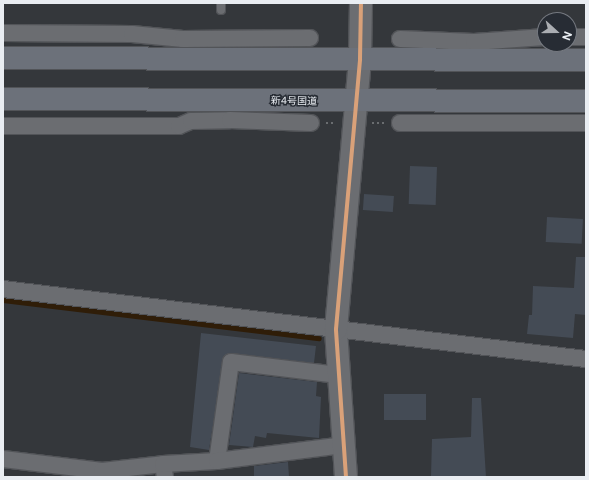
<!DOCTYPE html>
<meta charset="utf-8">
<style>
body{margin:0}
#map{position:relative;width:589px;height:480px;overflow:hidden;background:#34373b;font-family:"Public Sans","Noto Sans JP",sans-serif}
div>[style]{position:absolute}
.stream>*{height:4.5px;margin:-2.25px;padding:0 2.25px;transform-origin:2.25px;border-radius:2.25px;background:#2f1d08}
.building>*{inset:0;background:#444b55;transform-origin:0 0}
.path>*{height:2.5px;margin-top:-1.25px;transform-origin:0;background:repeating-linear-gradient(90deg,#6a6d70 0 2px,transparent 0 5px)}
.roads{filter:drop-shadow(1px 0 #525458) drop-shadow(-1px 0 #525458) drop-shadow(0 1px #525458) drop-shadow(0 -1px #525458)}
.service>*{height:8px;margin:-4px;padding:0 4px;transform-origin:4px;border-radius:4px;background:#6b6d71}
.minor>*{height:16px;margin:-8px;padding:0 8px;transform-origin:8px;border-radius:8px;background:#6b6d71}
.secondary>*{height:22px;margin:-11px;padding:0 11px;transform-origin:11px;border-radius:11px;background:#6b6d71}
.trunk>*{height:22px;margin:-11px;padding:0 11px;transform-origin:11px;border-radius:11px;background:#6c717a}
.bus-1>*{height:4px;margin:-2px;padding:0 2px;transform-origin:2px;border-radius:2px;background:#d9a179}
span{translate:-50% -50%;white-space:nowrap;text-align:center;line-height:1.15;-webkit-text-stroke:3px #272c34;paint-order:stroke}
.street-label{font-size:10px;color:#e9edf2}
.frame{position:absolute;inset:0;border:4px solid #e9edf2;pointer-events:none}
.north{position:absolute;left:537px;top:12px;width:40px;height:40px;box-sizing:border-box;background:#272c34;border:1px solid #757980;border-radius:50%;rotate:111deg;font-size:11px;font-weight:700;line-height:16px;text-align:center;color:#e9edf2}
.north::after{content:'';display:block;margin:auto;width:14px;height:18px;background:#aaadb2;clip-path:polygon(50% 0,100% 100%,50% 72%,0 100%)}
</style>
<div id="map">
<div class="stream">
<div style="left:3px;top:300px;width:318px;rotate:6.9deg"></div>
</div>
<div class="building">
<div style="left:410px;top:166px;width:27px;height:38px;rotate:2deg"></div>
<div style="left:364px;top:194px;width:30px;height:16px;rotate:4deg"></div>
<div style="left:547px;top:217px;width:36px;height:25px;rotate:3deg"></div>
<div style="clip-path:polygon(576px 257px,586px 257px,586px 315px,575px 314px,573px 338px,527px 334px,529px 315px,532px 315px,533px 286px,574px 288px)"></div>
<div style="clip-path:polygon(201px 333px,316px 346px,314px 363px,232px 353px,224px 356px,209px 450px,190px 447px)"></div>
<div style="clip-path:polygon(239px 373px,317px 382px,316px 396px,321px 397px,319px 438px,267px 433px,266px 438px,255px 436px,253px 447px,229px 445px)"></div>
<div style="left:384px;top:394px;width:42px;height:26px"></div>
<div style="clip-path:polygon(472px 398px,481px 398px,486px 477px,431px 476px,432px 439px,471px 437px)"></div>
<div style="clip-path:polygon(288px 462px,289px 477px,254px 477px,254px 466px)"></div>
</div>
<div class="path">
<div style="left:326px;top:123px;width:10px"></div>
<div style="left:372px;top:123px;width:13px"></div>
</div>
<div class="roads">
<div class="service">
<div style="left:221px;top:3px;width:7px;rotate:90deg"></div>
</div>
<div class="minor">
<div style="left:3px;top:33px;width:129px;rotate:0.4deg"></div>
<div style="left:132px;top:34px;width:51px;rotate:5.6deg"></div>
<div style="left:183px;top:39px;width:127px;rotate:-0.5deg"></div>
<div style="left:569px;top:37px;width:17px"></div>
<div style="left:400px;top:39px;width:74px;rotate:2.3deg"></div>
<div style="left:474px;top:42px;width:71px;rotate:-4deg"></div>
<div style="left:400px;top:123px;width:186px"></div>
<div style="left:3px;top:126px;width:176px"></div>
<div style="left:179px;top:126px;width:13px;rotate:-23deg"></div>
<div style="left:191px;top:121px;width:39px;rotate:-1deg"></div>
<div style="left:230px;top:120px;width:81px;rotate:2.1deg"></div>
<div style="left:3px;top:289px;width:587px;rotate:6.85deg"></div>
<div style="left:3px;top:459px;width:100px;rotate:6.9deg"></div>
<div style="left:102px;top:471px;width:61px;rotate:-6.5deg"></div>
<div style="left:217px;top:461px;width:100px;rotate:-82deg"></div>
<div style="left:231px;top:362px;width:108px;rotate:6.9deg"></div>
<div style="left:165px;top:477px;width:13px;rotate:-99deg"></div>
<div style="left:163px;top:464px;width:54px;rotate:-3.2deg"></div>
<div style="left:217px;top:461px;width:127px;rotate:-7.2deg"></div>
</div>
<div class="secondary">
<div style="left:346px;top:477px;width:148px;rotate:-93.9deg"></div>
<div style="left:336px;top:329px;width:271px;rotate:-84.9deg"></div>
<div style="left:360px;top:59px;width:56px;rotate:-89deg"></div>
</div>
<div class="trunk">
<div style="left:3px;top:58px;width:583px;rotate:0.2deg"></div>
<div style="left:3px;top:99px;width:583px;rotate:0.2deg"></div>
</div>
</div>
<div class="bus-1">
<div style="left:346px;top:477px;width:148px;rotate:-93.9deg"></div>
<div style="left:336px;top:329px;width:271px;rotate:-84.9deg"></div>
<div style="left:360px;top:59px;width:56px;rotate:-89deg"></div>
</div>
<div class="street-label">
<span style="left:294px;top:101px;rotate:1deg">新4号国道</span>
</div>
<div class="frame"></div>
<div class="north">N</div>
</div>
